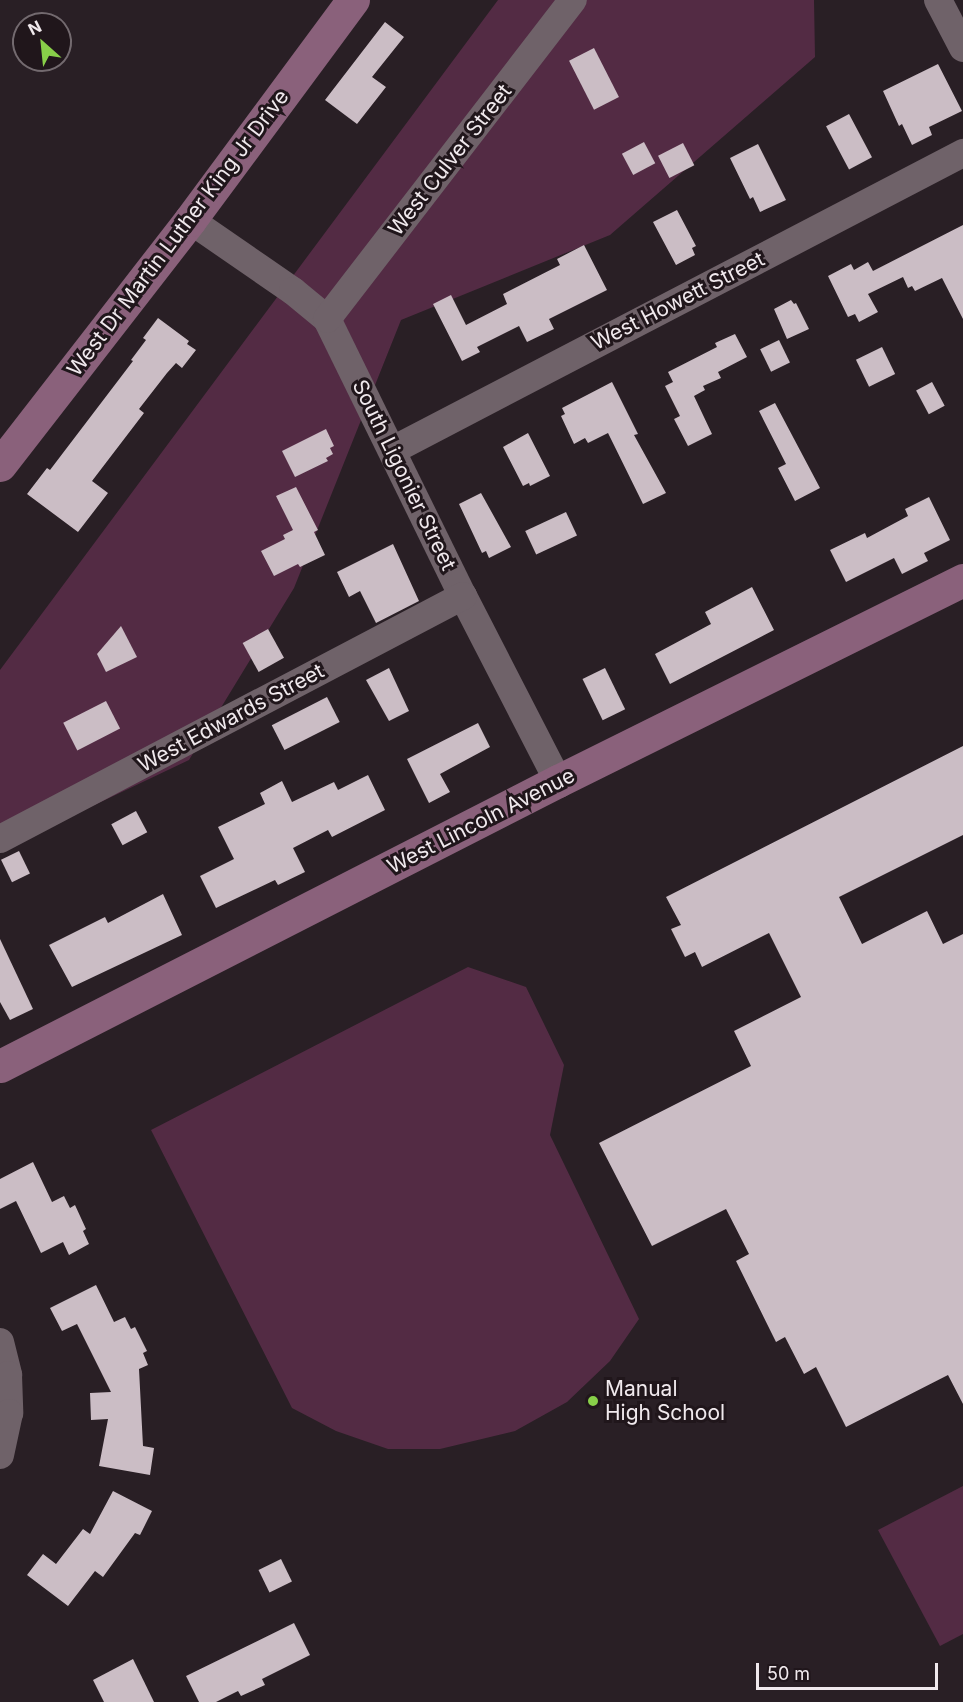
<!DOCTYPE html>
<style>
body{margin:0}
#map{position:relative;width:963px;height:1702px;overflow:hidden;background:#291f25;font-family:Inter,sans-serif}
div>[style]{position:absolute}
.green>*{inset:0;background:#532b44}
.building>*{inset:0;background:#cbbdc5;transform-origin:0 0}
.street>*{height:28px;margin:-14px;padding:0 14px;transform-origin:14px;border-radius:14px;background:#6f6269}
.secondary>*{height:33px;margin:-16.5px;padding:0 16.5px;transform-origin:16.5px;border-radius:16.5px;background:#8a617b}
.dots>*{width:16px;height:16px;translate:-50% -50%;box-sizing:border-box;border:3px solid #20161b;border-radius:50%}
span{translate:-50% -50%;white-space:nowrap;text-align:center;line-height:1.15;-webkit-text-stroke:6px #20161b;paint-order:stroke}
.street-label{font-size:21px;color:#f0e9ed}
.poi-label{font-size:21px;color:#f0e9ed}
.left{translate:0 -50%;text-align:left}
.north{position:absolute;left:12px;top:12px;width:60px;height:60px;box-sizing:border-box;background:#20161b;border:2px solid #736a6f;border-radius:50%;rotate:333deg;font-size:16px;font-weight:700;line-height:24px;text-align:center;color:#f0e9ed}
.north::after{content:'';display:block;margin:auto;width:21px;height:27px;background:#88cf49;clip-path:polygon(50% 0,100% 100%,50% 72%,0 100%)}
.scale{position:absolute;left:756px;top:1663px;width:182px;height:27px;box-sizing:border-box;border:3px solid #f0e9ed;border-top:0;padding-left:8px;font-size:18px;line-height:21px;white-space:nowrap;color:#f0e9ed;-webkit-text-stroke:4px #20161b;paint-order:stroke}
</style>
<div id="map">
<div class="green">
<div style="clip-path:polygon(498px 0,814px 0,815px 57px,610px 235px,401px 320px,294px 588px,189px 760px,0 850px,0 670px)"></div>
<div style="clip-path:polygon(468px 967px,526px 987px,564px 1065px,550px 1135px,639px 1319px,610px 1361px,567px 1402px,515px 1431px,440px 1449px,388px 1449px,336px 1431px,292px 1408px,151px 1130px)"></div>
<div style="clip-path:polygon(963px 1486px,963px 1634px,940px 1646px,878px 1530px)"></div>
</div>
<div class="building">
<div style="clip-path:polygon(385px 22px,404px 37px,372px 77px,386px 87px,357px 124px,325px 100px)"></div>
<div style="left:594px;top:48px;width:55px;height:28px;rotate:63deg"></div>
<div style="clip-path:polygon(938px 64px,962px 111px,929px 127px,932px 135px,912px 145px,902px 124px,899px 126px,883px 91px)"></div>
<div style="left:849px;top:114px;width:49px;height:26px;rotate:62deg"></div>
<div style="left:644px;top:142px;width:24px;height:25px;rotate:62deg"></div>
<div style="left:683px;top:143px;width:25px;height:28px;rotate:63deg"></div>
<div style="clip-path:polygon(758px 144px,786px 200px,760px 212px,753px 197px,750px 199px,730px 158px)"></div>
<div style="clip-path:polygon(677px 210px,696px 246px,692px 248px,695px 255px,676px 265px,653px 222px)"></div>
<div style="clip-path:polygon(963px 225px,963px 319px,942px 278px,915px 291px,912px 286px,908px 288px,903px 277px,868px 294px,878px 312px,859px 322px,855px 314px,848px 317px,828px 276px,851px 264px,854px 270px,868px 262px,873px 271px)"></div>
<div style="clip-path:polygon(584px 245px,607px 290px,549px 319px,554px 329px,527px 342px,519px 326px,477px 347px,480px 352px,462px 361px,433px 304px,451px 295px,466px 325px,507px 304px,503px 294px,560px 265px,557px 259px)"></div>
<div style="clip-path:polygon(791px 300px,794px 304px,796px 303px,809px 329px,787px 339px,774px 309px)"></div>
<div style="clip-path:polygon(158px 318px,189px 341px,187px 344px,196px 350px,182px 368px,176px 363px,167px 373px,139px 409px,144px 413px,92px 481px,108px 493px,78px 532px,27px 494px,47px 468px,50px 470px,133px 361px,131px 360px,146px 340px,143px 338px)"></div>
<div style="clip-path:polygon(735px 334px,747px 357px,718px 372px,721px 378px,703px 386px,705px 390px,694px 396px,712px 434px,688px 446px,674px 419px,680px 416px,665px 386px,673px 382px,668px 372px,717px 347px,715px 343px)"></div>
<div style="left:779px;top:340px;width:25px;height:21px;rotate:64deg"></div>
<div style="left:882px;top:347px;width:30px;height:29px;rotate:64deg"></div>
<div style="clip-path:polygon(612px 382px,638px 434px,634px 435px,666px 493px,643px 504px,608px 433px,588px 443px,585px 438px,574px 444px,561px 416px,565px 414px,562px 408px)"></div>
<div style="left:932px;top:382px;width:27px;height:18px;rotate:62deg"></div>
<div style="clip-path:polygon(775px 403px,820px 488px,795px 501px,778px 468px,786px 464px,759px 411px)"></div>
<div style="clip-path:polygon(326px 429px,334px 446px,330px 448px,333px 454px,326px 458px,328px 461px,295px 477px,282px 451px)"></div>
<div style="clip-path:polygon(528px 433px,550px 476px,530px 486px,529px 483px,523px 486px,503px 447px)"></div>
<div style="clip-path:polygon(296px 487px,318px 530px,314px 532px,325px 555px,300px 567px,298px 564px,274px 576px,261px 551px,285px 539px,283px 535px,293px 530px,276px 496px)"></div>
<div style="clip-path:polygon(481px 493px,511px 547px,489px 558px,486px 551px,482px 553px,459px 504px)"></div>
<div style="clip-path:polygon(929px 497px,950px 540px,924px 553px,928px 561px,902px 574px,894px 558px,846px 582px,830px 550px,865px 533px,867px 538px,908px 516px,905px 509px)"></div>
<div style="left:566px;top:512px;width:26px;height:45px;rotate:65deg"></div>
<div style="clip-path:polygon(393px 544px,419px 601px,376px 623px,360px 591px,349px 597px,337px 572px)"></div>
<div style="clip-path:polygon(752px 587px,774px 630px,670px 684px,655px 654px,711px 624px,705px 612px)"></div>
<div style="clip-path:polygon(121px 626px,137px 657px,106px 672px,97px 654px)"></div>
<div style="left:268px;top:629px;width:33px;height:29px;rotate:61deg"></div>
<div style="clip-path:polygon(389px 668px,409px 711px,389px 721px,366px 680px)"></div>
<div style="left:605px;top:668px;width:46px;height:25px;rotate:64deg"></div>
<div style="left:327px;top:697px;width:28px;height:62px;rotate:63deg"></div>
<div style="left:106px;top:701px;width:31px;height:48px;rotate:63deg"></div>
<div style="clip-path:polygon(478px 723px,490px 747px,440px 774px,450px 792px,429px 803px,407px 759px)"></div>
<div style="clip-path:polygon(963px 746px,963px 835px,839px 897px,862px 944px,927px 911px,943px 944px,963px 934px,963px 1404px,948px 1375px,846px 1427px,816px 1367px,804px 1374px,785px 1337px,776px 1342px,736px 1261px,749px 1254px,726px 1209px,652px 1246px,599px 1143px,751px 1066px,734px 1031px,801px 997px,769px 933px,702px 967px,695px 952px,685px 957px,671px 929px,681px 925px,666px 897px)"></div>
<div style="clip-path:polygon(368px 775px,385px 810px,332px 837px,328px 830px,293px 848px,305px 872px,278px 885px,275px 880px,216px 908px,200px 876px,234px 859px,218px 827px,265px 804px,260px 793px,282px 781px,292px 802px,334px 782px,338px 790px)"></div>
<div style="left:136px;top:811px;width:24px;height:28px;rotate:62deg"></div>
<div style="left:19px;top:851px;width:25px;height:20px;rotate:64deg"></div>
<div style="clip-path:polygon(163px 894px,182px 935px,72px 987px,49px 945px,105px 917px,108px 923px)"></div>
<div style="clip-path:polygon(0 939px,33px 1009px,10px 1020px,0 1002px)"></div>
<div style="clip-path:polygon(33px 1162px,52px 1202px,64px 1196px,70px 1208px,75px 1205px,86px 1229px,83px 1231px,89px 1244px,69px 1255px,63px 1242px,41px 1253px,16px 1201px,0 1209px,0 1179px)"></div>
<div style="clip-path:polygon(96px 1285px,114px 1322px,125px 1317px,131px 1329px,135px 1327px,147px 1351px,143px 1353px,148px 1365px,139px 1369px,143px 1446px,154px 1448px,150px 1475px,99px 1466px,108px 1419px,91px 1420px,90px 1393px,111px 1392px,77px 1324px,62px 1331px,50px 1308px)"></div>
<div style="clip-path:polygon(113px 1491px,152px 1511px,140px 1535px,135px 1533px,103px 1577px,95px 1571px,68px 1606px,27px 1575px,43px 1554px,56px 1564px,83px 1529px,90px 1534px)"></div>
<div style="left:281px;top:1559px;width:25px;height:25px;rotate:64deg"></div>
<div style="clip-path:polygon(294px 1623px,310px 1655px,262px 1679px,265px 1685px,241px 1696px,238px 1691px,216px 1702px,199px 1702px,186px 1676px)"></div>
<div style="clip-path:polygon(133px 1659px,154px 1702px,104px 1702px,93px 1680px)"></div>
</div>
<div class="street">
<div style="left:938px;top:0;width:54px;rotate:62.5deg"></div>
<div style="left:190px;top:220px;width:125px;rotate:34.6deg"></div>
<div style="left:293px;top:291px;width:44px;rotate:39.5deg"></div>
<div style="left:327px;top:319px;width:309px;rotate:63.9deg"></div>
<div style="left:463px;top:596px;width:208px;rotate:62.8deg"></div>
<div style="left:327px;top:319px;width:403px;rotate:-52.4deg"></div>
<div style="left:393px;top:450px;width:643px;rotate:-27.52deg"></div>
<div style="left:0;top:839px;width:523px;rotate:-27.69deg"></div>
<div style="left:0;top:1342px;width:34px;rotate:76deg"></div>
<div style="left:8px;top:1375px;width:38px;rotate:88deg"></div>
<div style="left:9px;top:1413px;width:43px;rotate:102.1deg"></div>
</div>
<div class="secondary">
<div style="left:0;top:465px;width:310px;rotate:-52.2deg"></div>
<div style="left:190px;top:220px;width:274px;rotate:-53.5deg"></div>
<div style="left:0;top:1066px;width:627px;rotate:-27.06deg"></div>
<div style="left:558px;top:781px;width:452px;rotate:-26.4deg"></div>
</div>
<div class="dots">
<div style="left:593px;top:1401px;background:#88cf49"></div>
</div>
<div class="street-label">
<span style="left:450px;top:160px;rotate:-52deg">West Culver Street</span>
<span style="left:178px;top:233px;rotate:-53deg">West Dr Martin Luther King Jr Drive</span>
<span style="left:678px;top:301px;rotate:-27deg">West Howett Street</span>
<span style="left:404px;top:475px;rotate:64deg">South Ligonier Street</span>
<span style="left:231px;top:718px;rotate:-28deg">West Edwards Street</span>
<span style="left:481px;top:821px;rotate:-27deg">West Lincoln Avenue</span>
</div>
<div class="poi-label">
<span class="left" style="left:605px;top:1401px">Manual<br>High School</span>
</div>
<div class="north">N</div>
<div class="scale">50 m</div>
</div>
